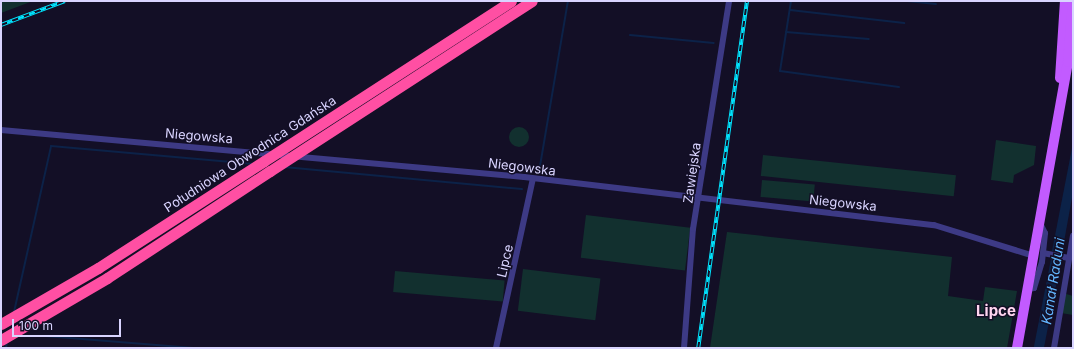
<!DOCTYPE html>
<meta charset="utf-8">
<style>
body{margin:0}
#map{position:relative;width:1074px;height:349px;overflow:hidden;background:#130f26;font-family:Inter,sans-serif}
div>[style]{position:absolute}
.green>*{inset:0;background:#12302f;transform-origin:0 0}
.round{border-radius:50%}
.water>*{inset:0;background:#0c2248;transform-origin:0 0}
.stream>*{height:2px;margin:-1px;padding:0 1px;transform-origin:1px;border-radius:1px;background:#0c2248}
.minor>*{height:6px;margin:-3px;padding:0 3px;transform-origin:3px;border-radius:3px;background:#3d3a85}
.primary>*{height:10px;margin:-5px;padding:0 5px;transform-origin:5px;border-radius:5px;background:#c25bff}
.motorway>*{height:11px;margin:-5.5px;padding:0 5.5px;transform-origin:5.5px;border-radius:5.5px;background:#ff4fa3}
.rail>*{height:3.5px;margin-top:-1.75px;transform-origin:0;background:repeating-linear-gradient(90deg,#130f26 0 6px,#00e5ff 0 12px);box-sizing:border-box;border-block:1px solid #00e5ff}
.motorway-bridge>*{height:11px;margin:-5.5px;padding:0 5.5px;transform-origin:5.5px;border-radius:5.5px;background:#ff4fa3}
span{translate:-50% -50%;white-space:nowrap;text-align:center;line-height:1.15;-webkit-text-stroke:3px #130f26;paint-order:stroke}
.street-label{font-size:13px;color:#d9d4ff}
.water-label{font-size:14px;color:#62b6ff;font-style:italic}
.quarter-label{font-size:15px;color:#ffd6f0;font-weight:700}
.frame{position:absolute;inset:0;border:2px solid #d9d4ff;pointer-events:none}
.scale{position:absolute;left:12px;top:319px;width:109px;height:18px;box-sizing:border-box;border:2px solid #d9d4ff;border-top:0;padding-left:5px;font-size:12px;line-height:14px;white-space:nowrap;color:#d9d4ff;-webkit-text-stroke:3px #130f26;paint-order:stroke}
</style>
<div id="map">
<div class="green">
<div style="clip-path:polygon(1px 1px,33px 1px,1px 13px)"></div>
<div class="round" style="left:509px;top:127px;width:20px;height:20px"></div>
<div style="clip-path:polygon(996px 140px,1036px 146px,1034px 165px,1014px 175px,1013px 183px,991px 180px)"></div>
<div style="left:763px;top:155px;width:194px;height:21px;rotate:6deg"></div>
<div style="left:762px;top:180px;width:53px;height:17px;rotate:5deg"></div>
<div style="left:586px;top:215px;width:105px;height:43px;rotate:7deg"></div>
<div style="clip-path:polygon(727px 232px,952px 257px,948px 296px,983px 301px,985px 287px,1017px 291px,1007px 348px,710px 348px)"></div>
<div style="left:523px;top:269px;width:78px;height:42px;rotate:7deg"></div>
<div style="left:395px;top:271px;width:110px;height:21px;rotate:5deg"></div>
<div style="clip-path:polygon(1063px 293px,1073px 296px,1073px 315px,1061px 313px)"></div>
</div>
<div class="water">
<div style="clip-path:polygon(1073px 143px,1073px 192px,1062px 253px,1052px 251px)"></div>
<div style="left:1051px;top:259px;width:10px;height:90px;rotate:11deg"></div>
</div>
<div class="stream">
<div style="left:791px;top:1px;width:71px;rotate:98.9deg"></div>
<div style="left:780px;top:71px;width:120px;rotate:7.7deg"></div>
<div style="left:907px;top:1px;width:29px;rotate:6deg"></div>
<div style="left:790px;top:10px;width:115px;rotate:6.5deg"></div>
<div style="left:786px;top:32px;width:83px;rotate:4.8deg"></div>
<div style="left:630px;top:35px;width:84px;rotate:5.4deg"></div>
<div style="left:284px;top:167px;width:239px;rotate:5.3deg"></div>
<div style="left:539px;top:172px;width:173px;rotate:-80.4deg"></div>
<div style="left:14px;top:312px;width:170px;rotate:-77.4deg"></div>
<div style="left:51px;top:146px;width:201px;rotate:5.1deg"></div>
<div style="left:45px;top:336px;width:149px;rotate:4.6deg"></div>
<div style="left:6px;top:348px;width:7px;rotate:-82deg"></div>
</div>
<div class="minor">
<div style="left:1px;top:130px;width:525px;rotate:5.14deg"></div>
<div style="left:524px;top:177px;width:413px;rotate:6.7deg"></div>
<div style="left:934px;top:225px;width:105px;rotate:17.2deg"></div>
<div style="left:1043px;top:253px;width:25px;rotate:11deg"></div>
<div style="left:1028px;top:289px;width:6px;rotate:-9deg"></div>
<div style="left:1034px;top:288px;width:27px;rotate:-73deg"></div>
<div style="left:1042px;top:262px;width:29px;rotate:-84deg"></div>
<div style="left:1045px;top:233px;width:11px;rotate:-117deg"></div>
<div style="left:496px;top:348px;width:173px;rotate:-77.7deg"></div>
<div style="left:684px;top:348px;width:119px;rotate:-85.7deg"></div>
<div style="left:693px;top:229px;width:231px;rotate:-81deg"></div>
<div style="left:1054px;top:348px;width:114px;rotate:-80.4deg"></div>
</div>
<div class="primary">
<div style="left:1060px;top:78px;width:77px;rotate:-86.3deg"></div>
<div style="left:1017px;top:348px;width:291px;rotate:-79.9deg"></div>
<div style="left:1068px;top:62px;width:61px;rotate:-85.3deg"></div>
</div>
<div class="motorway">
<div style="left:1px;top:324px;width:112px;rotate:-30deg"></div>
<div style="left:98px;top:268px;width:197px;rotate:-32.8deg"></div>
<div style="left:1px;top:340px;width:123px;rotate:-30.3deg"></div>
<div style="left:107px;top:278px;width:195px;rotate:-33.3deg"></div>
</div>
<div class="rail">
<div style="left:1px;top:25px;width:68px;rotate:-20.6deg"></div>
<div style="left:698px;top:348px;width:350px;rotate:-82deg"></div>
</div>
<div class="motorway-bridge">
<div style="left:264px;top:161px;width:294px;rotate:-32.9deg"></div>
<div style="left:270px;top:171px;width:312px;rotate:-33deg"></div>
</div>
<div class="street-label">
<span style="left:199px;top:136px;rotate:5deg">Niegowska</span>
<span style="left:250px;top:154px;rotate:-33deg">Południowa Obwodnica Gdańska</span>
<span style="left:522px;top:167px;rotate:7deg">Niegowska</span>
<span style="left:692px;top:173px;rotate:-82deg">Zawiejska</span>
<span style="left:843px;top:203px;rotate:6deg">Niegowska</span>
<span style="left:505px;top:261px;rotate:-77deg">Lipce</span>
</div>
<div class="water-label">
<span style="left:1053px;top:281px;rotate:-81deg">Kanał Raduni</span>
</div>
<div class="quarter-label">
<span style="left:996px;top:311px">Lipce</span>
</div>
<div class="frame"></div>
<div class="scale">100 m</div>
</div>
